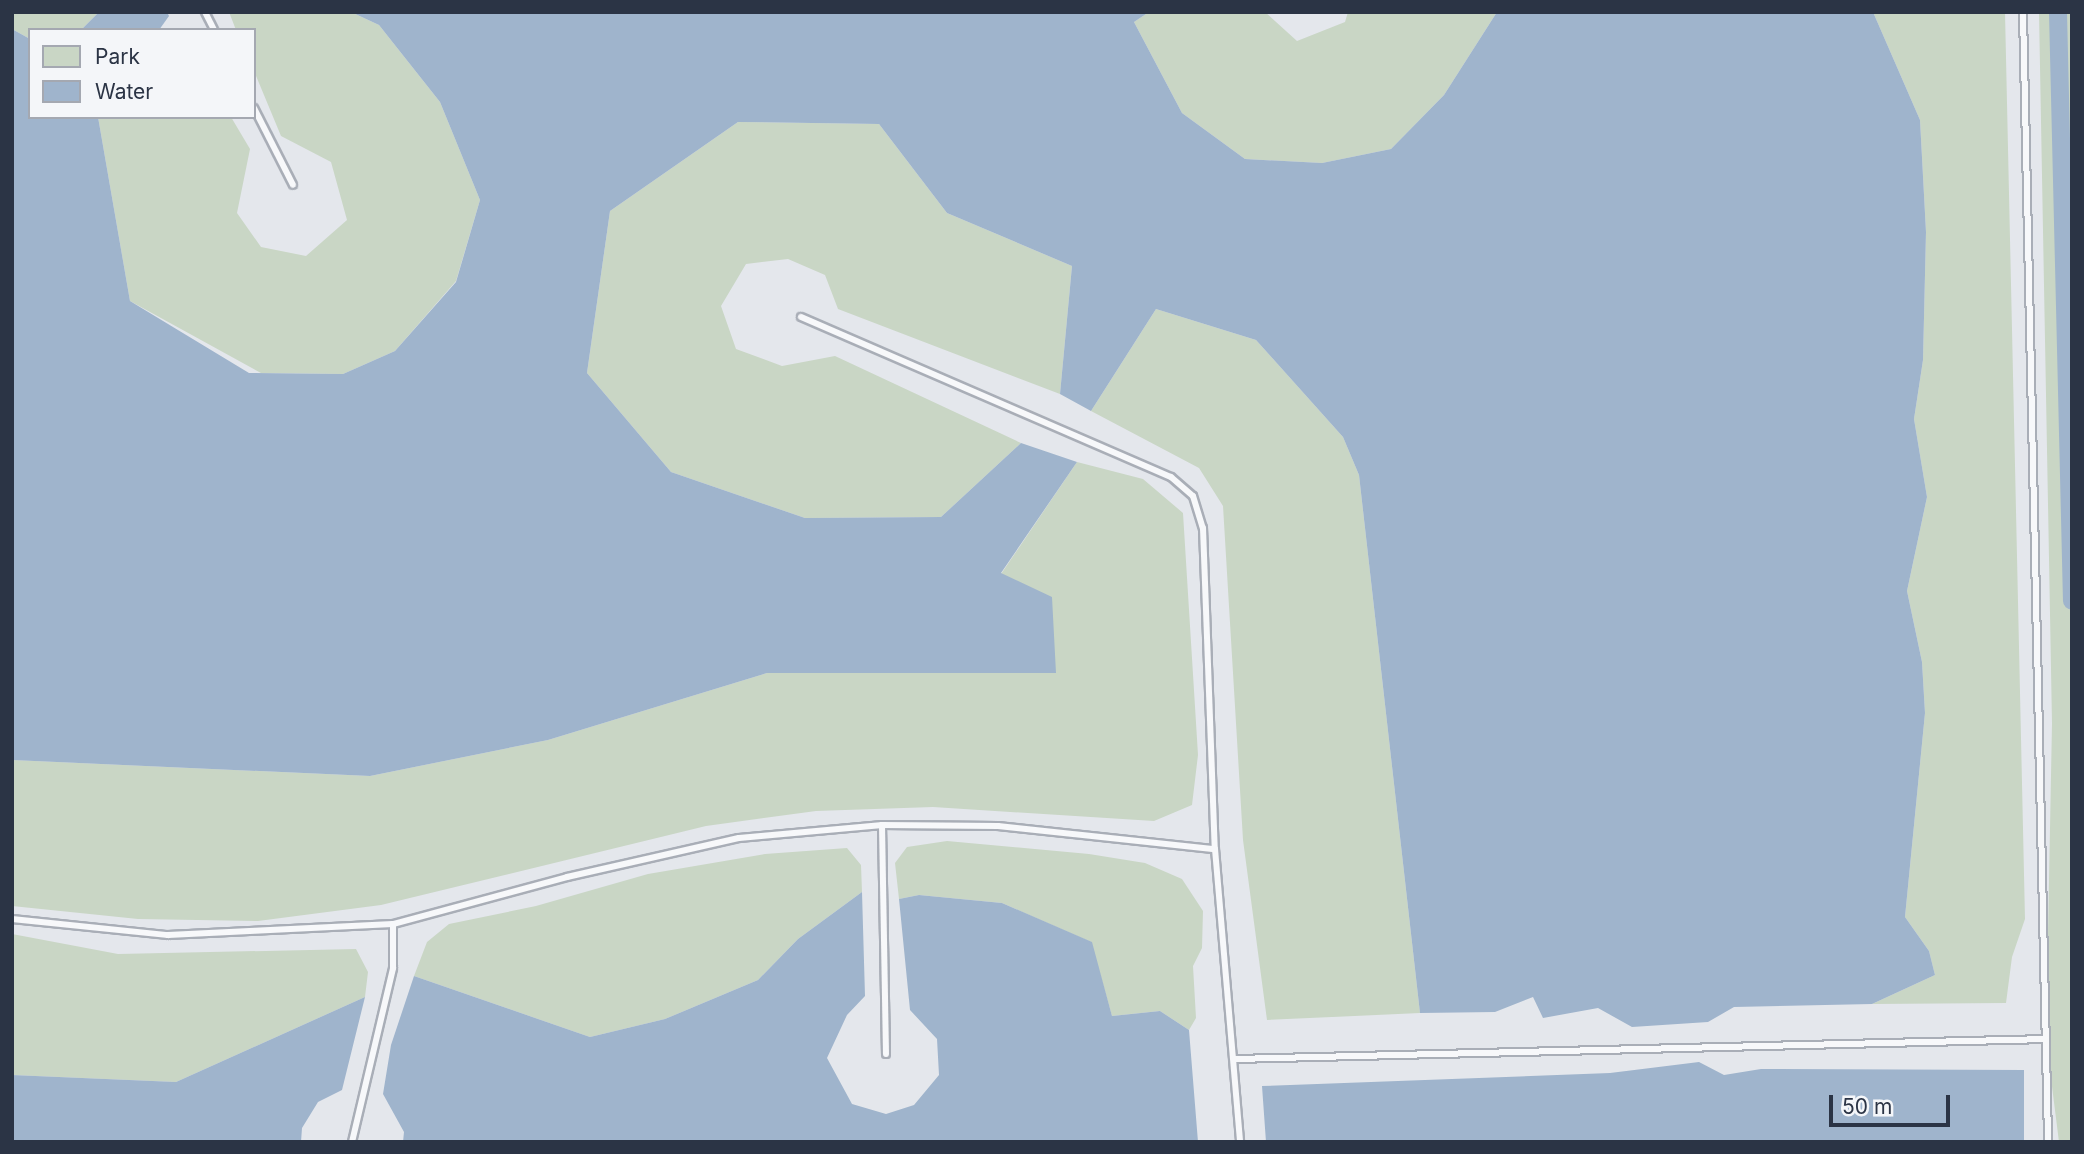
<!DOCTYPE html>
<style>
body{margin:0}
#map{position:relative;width:2084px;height:1154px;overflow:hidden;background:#e4e7ec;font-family:Inter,sans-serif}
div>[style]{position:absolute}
.green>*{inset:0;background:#c9d6c5}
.water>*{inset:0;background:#9fb4cc}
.canal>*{height:18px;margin:-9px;padding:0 9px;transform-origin:9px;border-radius:9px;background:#9fb4cc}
.roads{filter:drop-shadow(2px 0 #a9aeb7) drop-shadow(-2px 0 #a9aeb7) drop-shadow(0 2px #a9aeb7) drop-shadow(0 -2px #a9aeb7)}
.lane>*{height:6px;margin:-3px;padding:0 3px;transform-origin:3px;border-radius:3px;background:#f7f8fa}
span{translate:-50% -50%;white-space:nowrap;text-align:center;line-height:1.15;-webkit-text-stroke:5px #f4f6f9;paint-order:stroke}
.frame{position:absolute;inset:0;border:14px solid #2b3445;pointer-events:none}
.legend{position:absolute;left:28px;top:28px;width:228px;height:91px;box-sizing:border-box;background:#f4f6f9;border:2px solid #a4a8b1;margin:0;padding:9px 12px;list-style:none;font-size:21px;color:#2b3445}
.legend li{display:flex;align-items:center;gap:14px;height:35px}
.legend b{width:35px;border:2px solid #a4a8b1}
.scale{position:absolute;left:1829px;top:1095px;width:121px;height:32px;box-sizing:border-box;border:4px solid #2b3445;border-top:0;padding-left:9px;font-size:21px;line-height:24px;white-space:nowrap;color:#2b3445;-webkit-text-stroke:5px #f4f6f9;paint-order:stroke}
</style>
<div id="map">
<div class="green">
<div style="clip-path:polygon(12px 12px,99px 12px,81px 30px,30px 30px,30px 39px,12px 29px)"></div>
<div style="clip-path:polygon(229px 12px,351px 12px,379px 25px,440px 102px,480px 200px,456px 281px,395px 351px,343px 374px,261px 373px,130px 301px,98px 117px,231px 117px,250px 149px,237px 213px,261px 247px,306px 256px,347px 220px,331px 162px,281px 136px,254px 71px,254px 30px,236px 30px)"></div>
<div style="clip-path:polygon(1149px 12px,1265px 12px,1297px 41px,1345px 22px,1348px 12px,1497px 12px,1444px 95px,1391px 149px,1322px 163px,1245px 159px,1182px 113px,1134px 22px)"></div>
<div style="clip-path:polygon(1873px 12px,2005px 12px,2025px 919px,2012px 957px,2006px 1003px,1872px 1004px,1935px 975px,1929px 951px,1905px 917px,1925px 713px,1922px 662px,1907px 591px,1927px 497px,1914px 419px,1923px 360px,1926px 232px,1920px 120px)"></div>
<div style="clip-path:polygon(2039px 12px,2072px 12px,2072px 1142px,2059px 1142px,2046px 1039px,2052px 723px)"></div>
<div style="clip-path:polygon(738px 122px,879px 124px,947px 213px,1072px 266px,1060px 394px,838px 309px,825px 275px,788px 259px,746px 264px,721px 306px,736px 349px,782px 366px,835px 356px,1021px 443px,941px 517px,805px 518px,671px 472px,587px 373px,610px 211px)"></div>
<div style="clip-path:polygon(1156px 309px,1256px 340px,1343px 437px,1359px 475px,1420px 1013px,1267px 1020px,1243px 840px,1223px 506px,1199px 468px,1091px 411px)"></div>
<div style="clip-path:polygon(1077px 462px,1143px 479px,1183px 513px,1198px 755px,1192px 805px,1154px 821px,933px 807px,816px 811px,706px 826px,381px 905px,258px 921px,138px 919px,12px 906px,12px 760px,370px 776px,548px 740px,767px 673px,1056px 673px,1001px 574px)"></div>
<div style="clip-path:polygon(947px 841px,1089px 854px,1145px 863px,1182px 879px,1203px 911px,1202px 948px,1193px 966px,1196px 1018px,1189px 1030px,1160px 1011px,1112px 1016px,1091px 942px,1002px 903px,919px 895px,899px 899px,895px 863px,907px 847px)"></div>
<div style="clip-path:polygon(847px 848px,861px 865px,862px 892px,798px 939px,758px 980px,665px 1019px,590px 1037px,414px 976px,427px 942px,449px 924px,536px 906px,648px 874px,765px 854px)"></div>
<div style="clip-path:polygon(12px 934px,118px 954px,356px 949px,368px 972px,365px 997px,176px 1082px,12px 1075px)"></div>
</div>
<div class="water">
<div style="clip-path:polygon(99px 12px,167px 12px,169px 16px,159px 30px,81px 30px)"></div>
<div style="clip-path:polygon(351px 12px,1149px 12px,1134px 22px,1182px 113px,1245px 159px,1322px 163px,1391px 149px,1444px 95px,1497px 12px,1873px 12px,1920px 120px,1926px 232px,1923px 360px,1914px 419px,1927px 497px,1907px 591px,1922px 662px,1925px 713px,1905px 917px,1929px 951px,1935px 975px,1872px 1004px,1734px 1007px,1708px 1022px,1632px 1027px,1598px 1008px,1543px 1018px,1533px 997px,1495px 1012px,1420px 1013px,1359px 475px,1343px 437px,1256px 340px,1156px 309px,1091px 411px,1060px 394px,1072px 266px,947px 213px,879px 124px,738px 122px,610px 211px,587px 373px,671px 472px,805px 518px,941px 517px,1021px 443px,1077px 462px,1001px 573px,1052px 597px,1056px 673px,767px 673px,548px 740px,370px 776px,12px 760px,12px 29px,30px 39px,30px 117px,98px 117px,130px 301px,249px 373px,343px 374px,395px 351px,456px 282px,480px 200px,440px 102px,379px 25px)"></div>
<div style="clip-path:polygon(862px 892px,865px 996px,847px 1015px,827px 1058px,852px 1104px,886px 1114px,914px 1105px,939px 1075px,937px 1039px,910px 1010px,899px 899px,919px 895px,1002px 903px,1092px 942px,1112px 1016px,1160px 1011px,1189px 1030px,1198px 1142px,403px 1142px,404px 1132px,383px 1094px,391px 1045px,414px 976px,590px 1037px,665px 1019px,758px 980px,798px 939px)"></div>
<div style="clip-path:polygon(365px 997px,342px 1090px,318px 1102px,302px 1128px,301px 1142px,12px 1142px,12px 1075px,176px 1082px)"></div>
<div style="clip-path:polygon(1699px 1062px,1724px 1075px,1761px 1069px,2024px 1070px,2024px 1142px,1266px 1142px,1262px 1086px,1610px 1073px)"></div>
</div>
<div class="canal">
<div style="left:2058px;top:12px;width:589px;rotate:88.64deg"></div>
</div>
<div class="roads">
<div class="lane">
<div style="left:205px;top:12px;width:20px;rotate:63deg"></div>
<div style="left:2023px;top:12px;width:1130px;rotate:88.73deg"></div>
<div style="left:254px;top:108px;width:86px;rotate:63.1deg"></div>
<div style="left:801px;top:317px;width:403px;rotate:23.4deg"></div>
<div style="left:1171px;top:477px;width:29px;rotate:41deg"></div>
<div style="left:1193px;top:496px;width:34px;rotate:73deg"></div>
<div style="left:1203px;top:528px;width:321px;rotate:87.9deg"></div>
<div style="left:1215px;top:849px;width:294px;rotate:85.1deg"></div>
<div style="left:882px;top:825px;width:229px;rotate:89deg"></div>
<div style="left:12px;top:919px;width:157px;rotate:5.9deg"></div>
<div style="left:168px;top:935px;width:225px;rotate:-2.8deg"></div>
<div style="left:393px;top:924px;width:180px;rotate:-15.1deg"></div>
<div style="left:567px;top:877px;width:176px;rotate:-12.8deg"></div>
<div style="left:739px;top:838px;width:144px;rotate:-5.2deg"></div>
<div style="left:882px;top:825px;width:116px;rotate:0.5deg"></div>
<div style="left:998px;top:826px;width:218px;rotate:6.1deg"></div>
<div style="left:1235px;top:1059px;width:811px;rotate:-1.41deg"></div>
<div style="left:352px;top:1142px;width:179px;rotate:-76.7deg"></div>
<div style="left:393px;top:968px;width:44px;rotate:-90deg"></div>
</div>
</div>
<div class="frame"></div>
<ul class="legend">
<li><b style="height:19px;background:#c9d6c5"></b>Park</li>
<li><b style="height:19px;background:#9fb4cc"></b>Water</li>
</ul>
<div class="scale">50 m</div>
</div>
